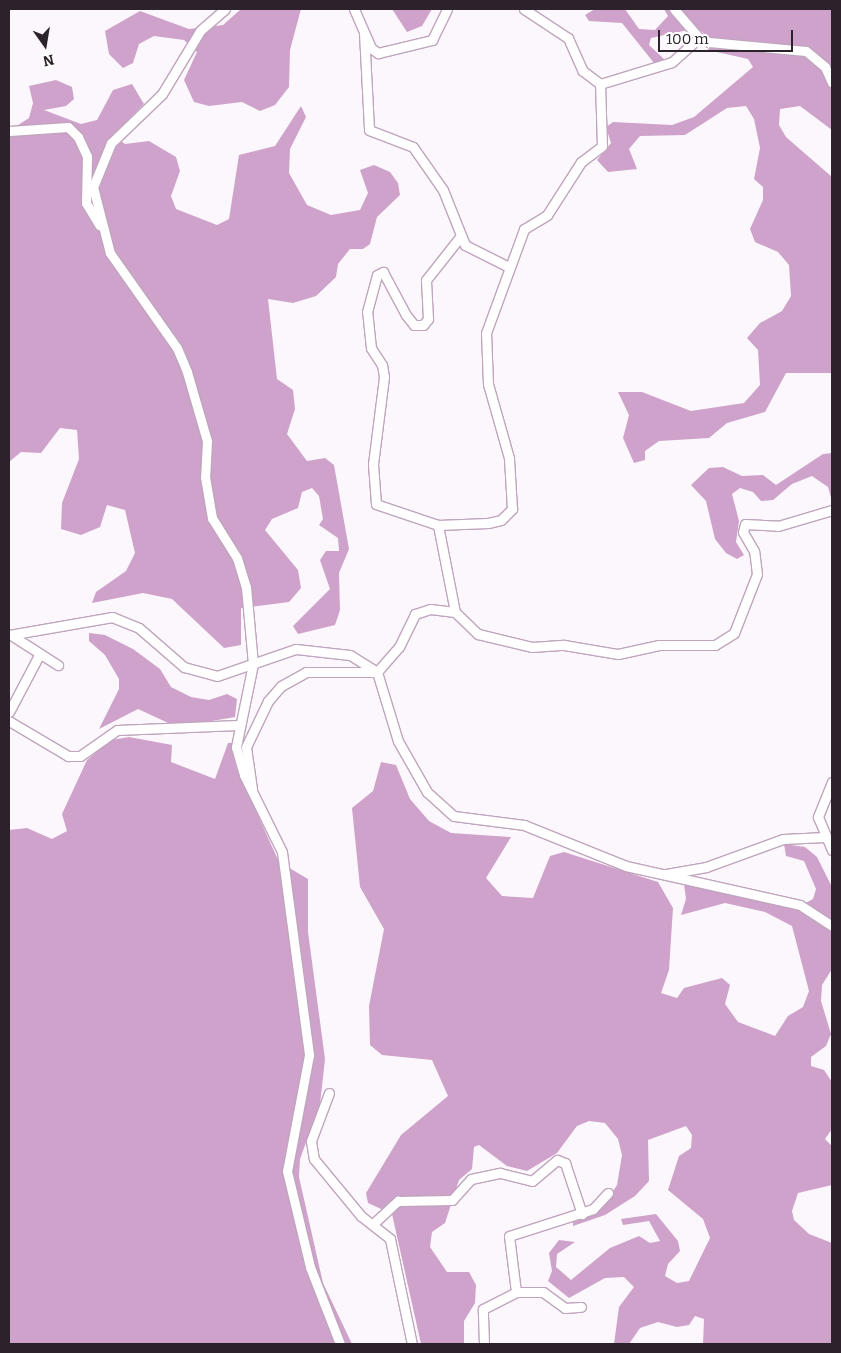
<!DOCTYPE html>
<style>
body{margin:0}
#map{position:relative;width:841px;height:1353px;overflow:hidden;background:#fcf7fc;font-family:Bitter,serif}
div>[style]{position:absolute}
.forest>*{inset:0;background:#cea2cb}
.roads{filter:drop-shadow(1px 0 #bfa5bd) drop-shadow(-1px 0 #bfa5bd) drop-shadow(0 1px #bfa5bd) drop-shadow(0 -1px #bfa5bd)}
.street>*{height:9px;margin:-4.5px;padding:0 4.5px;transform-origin:4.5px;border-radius:4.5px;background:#fff}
span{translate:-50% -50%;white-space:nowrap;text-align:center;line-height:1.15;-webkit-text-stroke:4px #fff;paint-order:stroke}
.frame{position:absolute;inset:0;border:10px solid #2c222b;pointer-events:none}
.north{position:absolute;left:20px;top:20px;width:50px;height:50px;-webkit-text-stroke:4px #fff;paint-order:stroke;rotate:167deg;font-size:14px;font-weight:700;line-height:20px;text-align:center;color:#2c222b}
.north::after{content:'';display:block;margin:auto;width:18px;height:22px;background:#2c222b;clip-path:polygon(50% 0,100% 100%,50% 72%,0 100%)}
.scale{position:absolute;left:658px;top:30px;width:135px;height:22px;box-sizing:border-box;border:2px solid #2c222b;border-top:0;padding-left:6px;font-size:15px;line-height:18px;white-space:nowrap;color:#2c222b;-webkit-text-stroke:4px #fff;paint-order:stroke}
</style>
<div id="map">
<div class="forest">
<div style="clip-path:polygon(241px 9px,301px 9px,290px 50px,289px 87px,275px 105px,260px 111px,242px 102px,209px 106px,194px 102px,184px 80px,197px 52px,184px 40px,154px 36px,139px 44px,133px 63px,123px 68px,109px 54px,105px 31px,140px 11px,189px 29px,223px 25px)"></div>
<div style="clip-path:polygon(392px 9px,432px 9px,422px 26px,407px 32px)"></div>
<div style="clip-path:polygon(595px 9px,625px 9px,639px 29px,655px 30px,668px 16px,664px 9px,832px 9px,832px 130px,800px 106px,780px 109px,779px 125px,786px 137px,832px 177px,832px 373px,786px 373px,765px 412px,727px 423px,709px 438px,659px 441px,645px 451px,645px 460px,634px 463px,623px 438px,629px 415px,618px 392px,642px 392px,691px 411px,744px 403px,760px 385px,758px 350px,747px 338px,760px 323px,782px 311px,791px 296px,789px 265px,778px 252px,755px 242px,750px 229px,763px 200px,763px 187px,754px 179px,760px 148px,754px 119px,746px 106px,727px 108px,685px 135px,640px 136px,629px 149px,637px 169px,608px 172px,597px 160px,611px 143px,606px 127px,613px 122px,672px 125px,694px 117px,753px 67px,748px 59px,708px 50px,706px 35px,697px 28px,651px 38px,649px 45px,665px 60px,654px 63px,622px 23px,589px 21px,585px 15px)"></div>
<div style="clip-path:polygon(56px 80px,72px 87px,74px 99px,66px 106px,44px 110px,81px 124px,97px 120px,113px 90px,132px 84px,144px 104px,113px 135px,125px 144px,149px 141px,176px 157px,180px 171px,171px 196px,176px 209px,217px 225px,229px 219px,239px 155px,275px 146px,301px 106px,306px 117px,290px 149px,289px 173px,307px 205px,331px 215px,360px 210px,368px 193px,360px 170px,374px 165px,390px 172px,398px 183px,400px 195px,377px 217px,370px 244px,363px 249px,350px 249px,338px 264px,336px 277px,316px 296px,293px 303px,268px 299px,277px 379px,293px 390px,295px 409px,287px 434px,307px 461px,325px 458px,334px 465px,349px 549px,339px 573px,340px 610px,335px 625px,298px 634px,293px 626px,330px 589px,320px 560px,326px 551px,339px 551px,338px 538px,319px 525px,323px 519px,319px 496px,312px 488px,302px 492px,298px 508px,272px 519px,265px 530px,298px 570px,301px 588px,289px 602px,241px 608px,241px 645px,224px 648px,172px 599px,143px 593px,92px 603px,96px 592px,126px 571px,135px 553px,125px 510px,107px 505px,100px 527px,81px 535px,61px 529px,62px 503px,79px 459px,77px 430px,60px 428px,41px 453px,21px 452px,9px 462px,9px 131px,29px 118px,33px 103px,29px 86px)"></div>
<div style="clip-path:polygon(832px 453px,832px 501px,828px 487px,812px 476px,792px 484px,773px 500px,761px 501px,753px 492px,740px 488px,732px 494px,739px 521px,736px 542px,744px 555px,737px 559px,726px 553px,715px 539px,706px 501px,691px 485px,709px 468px,723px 467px,742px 476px,763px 475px,776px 485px,823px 454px)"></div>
<div style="clip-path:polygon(89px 633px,105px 635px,133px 649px,160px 669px,171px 687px,191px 697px,209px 700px,227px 694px,237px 699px,235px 717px,177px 727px,138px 709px,99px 729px,119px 689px,119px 679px,105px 655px,89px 641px)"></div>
<div style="clip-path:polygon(129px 737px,172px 745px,171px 762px,215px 779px,228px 743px,233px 743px,236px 767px,279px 862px,308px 879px,308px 932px,325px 1059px,320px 1104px,300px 1159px,299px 1177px,323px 1283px,352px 1344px,9px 1344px,9px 830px,27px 828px,52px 839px,67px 831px,62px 814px,87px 760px,111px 740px)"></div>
<div style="clip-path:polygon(381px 762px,396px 765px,410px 799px,429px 821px,451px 833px,511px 837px,486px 878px,502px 896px,533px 898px,550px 856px,564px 852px,658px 882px,673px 908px,669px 970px,661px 993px,677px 998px,684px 988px,722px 978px,730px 985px,725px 1004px,738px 1022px,775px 1036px,788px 1016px,803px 1007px,809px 991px,792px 926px,765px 912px,725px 903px,681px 915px,686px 899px,684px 884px,795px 909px,813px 899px,816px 889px,804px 861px,786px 856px,784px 844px,805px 847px,817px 857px,832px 887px,832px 969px,822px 985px,821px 1001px,831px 1034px,826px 1046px,811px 1057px,811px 1066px,824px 1070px,832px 1082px,832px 1129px,825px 1139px,832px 1146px,832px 1185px,798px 1193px,792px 1211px,794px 1220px,809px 1234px,832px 1243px,832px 1344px,703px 1344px,704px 1319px,695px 1316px,689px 1325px,677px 1327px,658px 1322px,640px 1328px,629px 1344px,614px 1344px,619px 1307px,634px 1287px,624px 1277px,605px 1278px,569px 1298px,548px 1281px,552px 1271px,549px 1253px,559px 1240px,575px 1242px,557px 1254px,556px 1267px,571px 1280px,610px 1248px,639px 1236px,650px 1243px,660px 1241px,649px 1221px,623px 1225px,621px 1219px,656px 1214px,678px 1241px,680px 1251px,668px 1264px,665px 1276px,677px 1283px,689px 1281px,710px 1238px,703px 1219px,668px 1190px,679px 1156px,691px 1148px,692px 1135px,686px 1126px,648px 1140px,649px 1181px,635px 1196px,605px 1215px,573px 1226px,573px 1220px,606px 1202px,617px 1185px,622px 1155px,618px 1139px,605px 1123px,589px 1121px,577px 1126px,557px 1153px,527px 1171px,507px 1166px,479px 1145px,474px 1147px,472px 1169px,459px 1180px,445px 1223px,432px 1232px,430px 1247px,447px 1272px,469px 1272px,476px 1285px,475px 1303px,464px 1321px,464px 1344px,421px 1344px,392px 1214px,368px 1203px,366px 1193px,401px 1135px,448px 1096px,432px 1060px,382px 1055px,370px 1045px,369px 1006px,384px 929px,360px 887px,352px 808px,373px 791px)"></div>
</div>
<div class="roads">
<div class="street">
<div style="left:225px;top:9px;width:33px;rotate:139deg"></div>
<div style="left:200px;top:31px;width:74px;rotate:121.1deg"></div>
<div style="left:162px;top:94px;width:71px;rotate:136.1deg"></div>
<div style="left:111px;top:143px;width:48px;rotate:112.2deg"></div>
<div style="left:93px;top:187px;width:68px;rotate:75.6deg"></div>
<div style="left:110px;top:253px;width:116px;rotate:54.8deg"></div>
<div style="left:177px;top:348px;width:26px;rotate:67deg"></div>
<div style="left:187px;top:372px;width:72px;rotate:73.8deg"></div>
<div style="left:207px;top:441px;width:36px;rotate:93deg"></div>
<div style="left:205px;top:477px;width:42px;rotate:80.3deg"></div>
<div style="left:212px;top:518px;width:47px;rotate:58deg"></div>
<div style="left:237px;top:558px;width:30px;rotate:73deg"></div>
<div style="left:246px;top:587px;width:77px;rotate:84.8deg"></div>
<div style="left:253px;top:664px;width:85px;rotate:101.6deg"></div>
<div style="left:236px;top:747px;width:29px;rotate:74deg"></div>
<div style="left:244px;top:775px;width:86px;rotate:63.7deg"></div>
<div style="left:282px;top:852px;width:205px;rotate:82.4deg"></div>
<div style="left:309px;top:1055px;width:118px;rotate:100.7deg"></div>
<div style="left:287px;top:1171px;width:99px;rotate:76.5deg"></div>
<div style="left:310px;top:1267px;width:83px;rotate:68.7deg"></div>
<div style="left:354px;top:9px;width:43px;rotate:66.4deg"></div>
<div style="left:371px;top:48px;width:9px;rotate:36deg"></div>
<div style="left:378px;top:53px;width:56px;rotate:-13.5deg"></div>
<div style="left:432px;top:40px;width:34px;rotate:-64deg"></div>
<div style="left:524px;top:9px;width:53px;rotate:33.4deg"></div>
<div style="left:568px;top:38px;width:36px;rotate:66deg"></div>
<div style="left:583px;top:71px;width:21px;rotate:37deg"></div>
<div style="left:600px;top:84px;width:75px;rotate:-17deg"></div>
<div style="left:672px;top:62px;width:36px;rotate:-42deg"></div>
<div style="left:674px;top:9px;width:38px;rotate:49deg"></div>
<div style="left:699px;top:38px;width:11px;rotate:22deg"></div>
<div style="left:709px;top:42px;width:97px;rotate:5.3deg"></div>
<div style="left:806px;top:51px;width:25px;rotate:40deg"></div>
<div style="left:825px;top:67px;width:17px;rotate:66deg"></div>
<div style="left:364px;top:33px;width:97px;rotate:87deg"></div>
<div style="left:369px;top:130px;width:47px;rotate:21.1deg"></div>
<div style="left:413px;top:147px;width:52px;rotate:55.1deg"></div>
<div style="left:443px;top:190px;width:59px;rotate:68.2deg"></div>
<div style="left:465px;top:245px;width:49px;rotate:26.6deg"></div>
<div style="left:9px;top:131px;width:59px;rotate:-3.9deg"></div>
<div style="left:68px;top:127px;width:14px;rotate:45deg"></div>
<div style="left:78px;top:137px;width:21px;rotate:65deg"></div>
<div style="left:87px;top:156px;width:47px;rotate:91.2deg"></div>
<div style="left:86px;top:203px;width:26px;rotate:59deg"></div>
<div style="left:438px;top:525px;width:50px;rotate:-2.3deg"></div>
<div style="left:488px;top:523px;width:13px;rotate:-13deg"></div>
<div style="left:501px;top:520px;width:16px;rotate:-45deg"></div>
<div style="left:512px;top:509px;width:51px;rotate:-93.4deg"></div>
<div style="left:509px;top:458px;width:77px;rotate:-105.8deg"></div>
<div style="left:488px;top:384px;width:51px;rotate:-92.2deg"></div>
<div style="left:486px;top:333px;width:111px;rotate:-69.9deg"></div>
<div style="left:524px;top:229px;width:27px;rotate:-31deg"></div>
<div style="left:547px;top:215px;width:63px;rotate:-57.3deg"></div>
<div style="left:581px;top:162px;width:26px;rotate:-37deg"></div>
<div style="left:602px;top:146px;width:62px;rotate:-91.8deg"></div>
<div style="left:455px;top:612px;width:89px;rotate:-101.1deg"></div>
<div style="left:438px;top:525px;width:65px;rotate:-161.3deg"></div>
<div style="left:376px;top:504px;width:40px;rotate:-94.3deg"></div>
<div style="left:373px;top:464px;width:88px;rotate:-82.8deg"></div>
<div style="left:384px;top:377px;width:12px;rotate:-99deg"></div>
<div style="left:382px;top:365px;width:20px;rotate:-123deg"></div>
<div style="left:371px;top:348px;width:36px;rotate:-96deg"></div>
<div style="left:367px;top:312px;width:38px;rotate:-75deg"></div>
<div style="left:377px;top:275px;width:7px;rotate:-27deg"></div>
<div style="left:383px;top:272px;width:49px;rotate:61.9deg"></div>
<div style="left:406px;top:315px;width:13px;rotate:51deg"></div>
<div style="left:414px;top:325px;width:9px"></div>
<div style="left:423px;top:325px;width:8px;rotate:-50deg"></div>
<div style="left:428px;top:319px;width:39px;rotate:-93deg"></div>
<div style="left:426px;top:280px;width:55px;rotate:-51.7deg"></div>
<div style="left:9px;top:635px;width:105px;rotate:-9.9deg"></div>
<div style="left:112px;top:617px;width:29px;rotate:22deg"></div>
<div style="left:139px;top:628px;width:60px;rotate:40.9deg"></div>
<div style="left:184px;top:667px;width:34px;rotate:15deg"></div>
<div style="left:217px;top:676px;width:83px;rotate:-18.9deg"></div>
<div style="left:296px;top:649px;width:54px;rotate:6.3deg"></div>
<div style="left:350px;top:655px;width:32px;rotate:32deg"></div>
<div style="left:377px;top:672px;width:72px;rotate:73.1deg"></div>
<div style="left:398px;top:741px;width:59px;rotate:60.4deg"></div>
<div style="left:427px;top:792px;width:36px;rotate:42deg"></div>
<div style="left:454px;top:816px;width:71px;rotate:7.3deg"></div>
<div style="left:524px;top:825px;width:110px;rotate:21.9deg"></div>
<div style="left:626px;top:866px;width:178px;rotate:12.6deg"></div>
<div style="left:800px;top:905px;width:38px;rotate:33deg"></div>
<div style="left:11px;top:635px;width:56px;rotate:32.6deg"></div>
<div style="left:9px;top:712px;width:64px;rotate:-62.2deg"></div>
<div style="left:9px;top:721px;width:69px;rotate:30.7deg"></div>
<div style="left:68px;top:756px;width:12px"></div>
<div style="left:80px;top:756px;width:45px;rotate:-35.1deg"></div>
<div style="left:117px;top:730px;width:121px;rotate:-2.4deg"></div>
<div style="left:832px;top:782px;width:38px;rotate:112deg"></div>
<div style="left:818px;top:817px;width:36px;rotate:67deg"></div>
<div style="left:252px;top:789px;width:42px;rotate:-98.1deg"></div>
<div style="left:246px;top:747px;width:51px;rotate:-64.4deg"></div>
<div style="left:268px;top:701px;width:20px;rotate:-49deg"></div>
<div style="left:281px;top:686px;width:29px;rotate:-29deg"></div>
<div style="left:306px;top:672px;width:71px"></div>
<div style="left:377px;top:672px;width:33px;rotate:-49deg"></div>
<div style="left:399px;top:647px;width:37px;rotate:-64deg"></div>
<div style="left:415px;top:614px;width:16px;rotate:-18deg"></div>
<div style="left:430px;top:609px;width:25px;rotate:7deg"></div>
<div style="left:455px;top:612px;width:32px;rotate:44deg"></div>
<div style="left:478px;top:634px;width:56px;rotate:13.5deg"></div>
<div style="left:532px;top:647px;width:32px;rotate:-4deg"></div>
<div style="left:564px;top:645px;width:55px;rotate:9.5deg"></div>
<div style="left:618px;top:654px;width:42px;rotate:-12.4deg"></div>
<div style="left:659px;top:645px;width:56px"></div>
<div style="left:715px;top:645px;width:22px;rotate:-32deg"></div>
<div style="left:734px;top:633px;width:63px;rotate:-68.7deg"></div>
<div style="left:757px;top:574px;width:23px;rotate:-97deg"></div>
<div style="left:754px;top:551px;width:22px;rotate:-120deg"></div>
<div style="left:743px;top:532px;width:8px;rotate:-76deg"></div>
<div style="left:745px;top:524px;width:33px;rotate:3deg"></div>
<div style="left:778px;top:526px;width:56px;rotate:-16.5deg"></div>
<div style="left:666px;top:874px;width:41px;rotate:-9.9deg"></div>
<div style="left:706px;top:867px;width:82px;rotate:-20deg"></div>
<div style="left:783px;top:839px;width:42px;rotate:-2.7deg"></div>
<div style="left:329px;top:1093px;width:51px;rotate:110.6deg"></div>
<div style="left:311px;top:1141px;width:18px;rotate:81deg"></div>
<div style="left:314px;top:1159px;width:74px;rotate:50.5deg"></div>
<div style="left:361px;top:1216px;width:37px;rotate:38deg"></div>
<div style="left:390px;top:1239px;width:107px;rotate:78.2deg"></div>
<div style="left:374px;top:1223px;width:33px;rotate:-43deg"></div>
<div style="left:398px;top:1201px;width:54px;rotate:-1.1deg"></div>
<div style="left:452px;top:1200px;width:28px;rotate:-48deg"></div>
<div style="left:471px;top:1179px;width:30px;rotate:-12deg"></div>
<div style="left:500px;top:1173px;width:33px;rotate:14deg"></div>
<div style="left:532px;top:1181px;width:33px;rotate:-40deg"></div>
<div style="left:557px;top:1160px;width:9px;rotate:21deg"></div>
<div style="left:565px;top:1163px;width:54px;rotate:71.6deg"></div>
<div style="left:516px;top:1292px;width:27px"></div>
<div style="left:543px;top:1292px;width:27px;rotate:36deg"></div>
<div style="left:565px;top:1308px;width:16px;rotate:-4deg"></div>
<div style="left:484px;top:1344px;width:35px;rotate:-92deg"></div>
<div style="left:483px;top:1309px;width:37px;rotate:-27deg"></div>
<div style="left:516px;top:1292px;width:56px;rotate:-97.1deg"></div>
<div style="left:509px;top:1236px;width:88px;rotate:-17.8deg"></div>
<div style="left:593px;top:1209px;width:22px;rotate:-47deg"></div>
</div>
</div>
<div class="frame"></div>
<div class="north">N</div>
<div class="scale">100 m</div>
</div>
